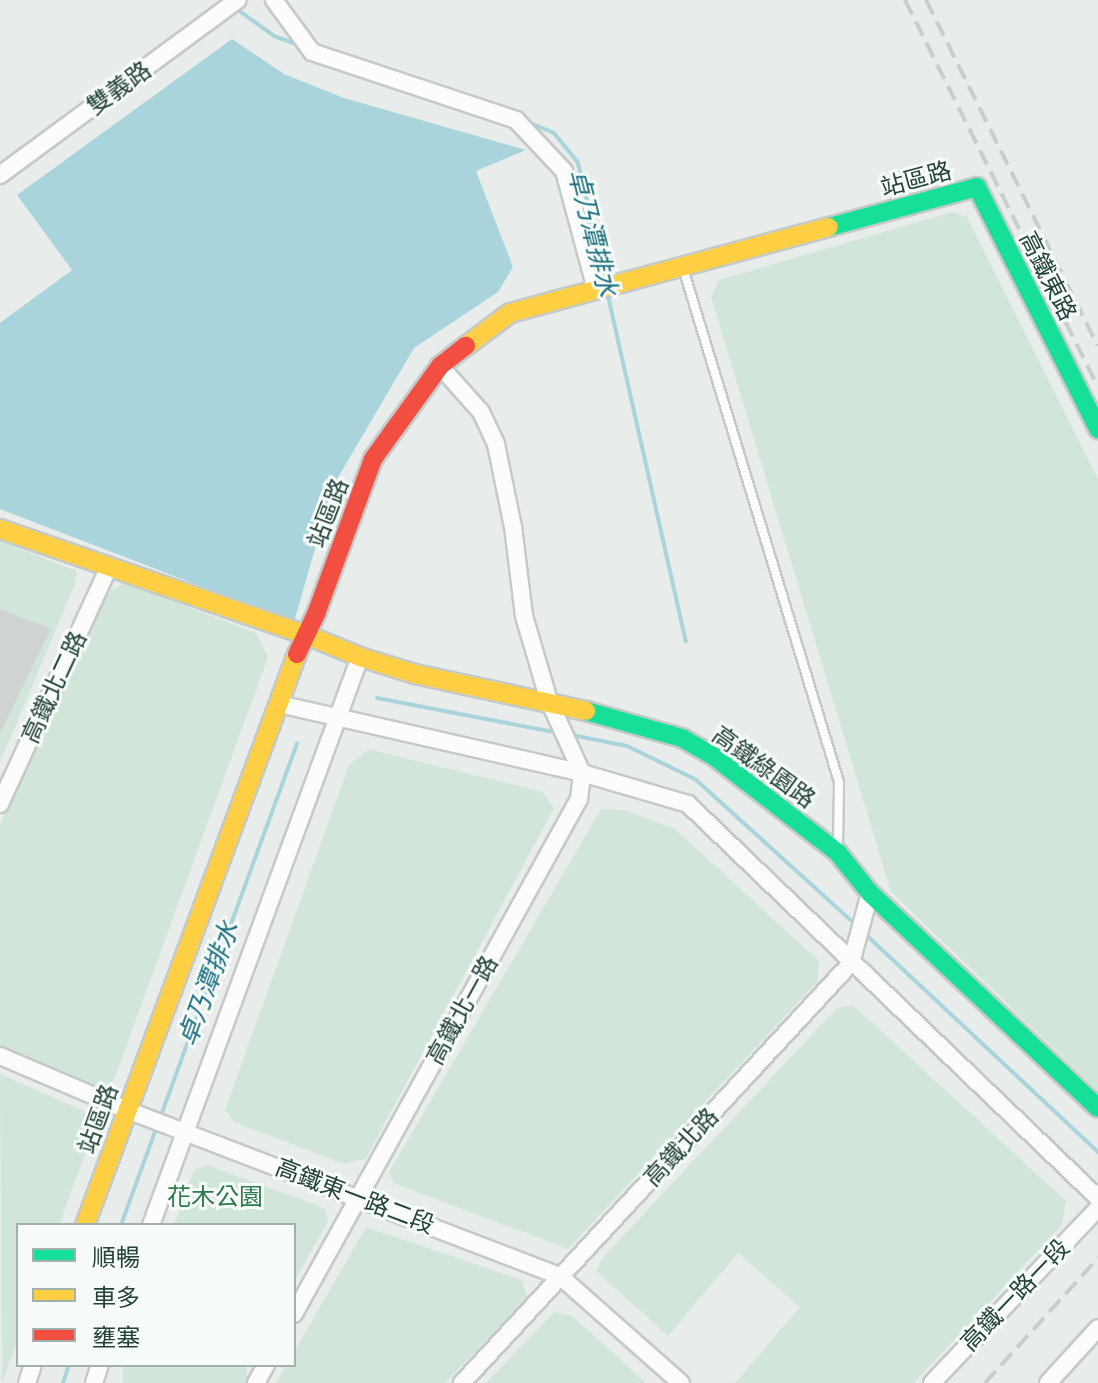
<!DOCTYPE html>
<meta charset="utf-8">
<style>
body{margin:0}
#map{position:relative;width:1098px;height:1383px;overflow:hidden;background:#e8edeb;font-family:Figtree,"Noto Sans TC",sans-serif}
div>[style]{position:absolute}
.green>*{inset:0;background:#d1e6d8;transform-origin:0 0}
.water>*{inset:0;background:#a9d4db}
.stream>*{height:4px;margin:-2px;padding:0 2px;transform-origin:2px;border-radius:2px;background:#a9d4db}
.building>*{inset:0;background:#cfd4d2}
.roads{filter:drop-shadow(2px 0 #c5cac8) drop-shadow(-2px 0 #c5cac8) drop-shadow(0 2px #c5cac8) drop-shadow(0 -2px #c5cac8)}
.lane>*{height:8px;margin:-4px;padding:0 4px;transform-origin:4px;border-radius:4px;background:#fcfcfc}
.street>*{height:16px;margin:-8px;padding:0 8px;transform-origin:8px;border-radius:8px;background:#fcfcfc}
.fast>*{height:18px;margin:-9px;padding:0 9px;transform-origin:9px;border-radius:9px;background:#16e098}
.slow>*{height:18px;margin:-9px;padding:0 9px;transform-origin:9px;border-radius:9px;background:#ffcf43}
.jam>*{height:18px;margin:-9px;padding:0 9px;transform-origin:9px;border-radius:9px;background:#f24e42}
.rail>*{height:4px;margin-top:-2px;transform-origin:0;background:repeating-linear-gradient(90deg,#c9cdcc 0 16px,transparent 0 24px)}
span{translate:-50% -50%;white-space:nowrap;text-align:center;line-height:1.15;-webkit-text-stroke:6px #f7fbf9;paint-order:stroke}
.street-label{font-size:24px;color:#24423a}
.park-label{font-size:24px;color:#2d7a4b}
.water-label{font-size:26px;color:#1c6f80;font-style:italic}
.legend{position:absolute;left:16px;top:1223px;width:280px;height:144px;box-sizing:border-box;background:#f7fbf9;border:2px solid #a3b1ad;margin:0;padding:10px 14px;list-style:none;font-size:24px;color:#24423a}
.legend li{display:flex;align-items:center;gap:16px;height:40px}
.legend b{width:40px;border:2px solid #a3b1ad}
</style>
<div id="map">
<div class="green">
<div style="clip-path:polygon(952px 212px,967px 217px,1098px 479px,1098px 1091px,891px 892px,711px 297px,719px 280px)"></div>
<div style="clip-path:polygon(0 541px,77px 571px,75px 584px,0 762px)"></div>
<div style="clip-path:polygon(125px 583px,256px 633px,268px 657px,114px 1080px,106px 1086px,91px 1086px,0 1046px,0 825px,101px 595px)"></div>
<div style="clip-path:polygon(369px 749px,543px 792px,554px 808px,366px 1158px,344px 1164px,234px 1122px,225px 1110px,349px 765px)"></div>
<div style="clip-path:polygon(601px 809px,625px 810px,675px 829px,819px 961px,817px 982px,568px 1249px,393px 1183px,389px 1172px)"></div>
<div style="clip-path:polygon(853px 1005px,1066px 1201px,1062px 1225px,914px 1383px,735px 1383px,800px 1307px,738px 1253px,668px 1336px,596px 1271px,604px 1256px,837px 1008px)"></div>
<div style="clip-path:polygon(0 1074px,86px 1112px,95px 1127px,59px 1225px,18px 1225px,18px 1339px,2px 1383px)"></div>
<div style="clip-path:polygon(207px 1165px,325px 1208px,328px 1221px,294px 1282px,294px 1225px,174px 1225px,194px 1170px)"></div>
<div style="clip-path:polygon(366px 1227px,522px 1280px,527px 1298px,445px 1383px,276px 1383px,287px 1365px,294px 1365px,294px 1352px)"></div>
<div style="clip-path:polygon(554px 1312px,572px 1316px,646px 1383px,486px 1383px)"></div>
<div style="left:123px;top:1365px;width:124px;height:19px"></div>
</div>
<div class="water">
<div style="clip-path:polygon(232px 39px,284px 74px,344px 98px,526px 150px,476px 171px,513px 267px,498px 292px,414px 348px,333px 486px,294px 622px,0 509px,0 323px,72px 270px,17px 195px)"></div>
</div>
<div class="stream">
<div style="left:234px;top:7px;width:49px;rotate:35.9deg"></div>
<div style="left:274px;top:36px;width:27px;rotate:20deg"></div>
<div style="left:527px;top:122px;width:29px;rotate:22deg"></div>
<div style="left:554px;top:133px;width:38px;rotate:51deg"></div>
<div style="left:578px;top:163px;width:119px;rotate:76.9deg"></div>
<div style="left:608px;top:296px;width:354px;rotate:77.3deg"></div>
<div style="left:377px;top:698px;width:185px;rotate:10.9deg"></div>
<div style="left:572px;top:735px;width:56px;rotate:11.3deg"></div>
<div style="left:627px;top:746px;width:76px;rotate:25.9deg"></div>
<div style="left:695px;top:779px;width:219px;rotate:42.2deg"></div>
<div style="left:863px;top:932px;width:322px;rotate:43.1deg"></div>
<div style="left:160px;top:1118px;width:399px;rotate:-69.9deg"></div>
<div style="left:121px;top:1225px;width:105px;rotate:-70deg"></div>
<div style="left:63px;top:1383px;width:19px;rotate:-72deg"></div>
</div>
<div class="building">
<div style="clip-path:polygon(0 609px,51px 629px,0 733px)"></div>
</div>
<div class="roads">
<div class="lane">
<div style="left:683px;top:268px;width:537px;rotate:73.12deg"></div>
<div style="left:839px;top:782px;width:66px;rotate:90.9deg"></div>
</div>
<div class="street">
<div style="left:274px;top:0;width:64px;rotate:53.8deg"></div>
<div style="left:312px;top:52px;width:215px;rotate:18.4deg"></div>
<div style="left:516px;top:120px;width:70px;rotate:46.7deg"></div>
<div style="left:564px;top:171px;width:123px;rotate:74.9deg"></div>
<div style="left:0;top:175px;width:295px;rotate:-36.4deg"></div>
<div style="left:279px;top:704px;width:311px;rotate:12.8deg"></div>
<div style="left:582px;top:773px;width:110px;rotate:16.3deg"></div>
<div style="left:688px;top:804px;width:569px;rotate:43.86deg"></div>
<div style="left:0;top:804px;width:259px;rotate:-65.3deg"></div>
<div style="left:0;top:1056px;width:138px;rotate:23deg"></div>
<div style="left:127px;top:1110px;width:465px;rotate:21deg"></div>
<div style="left:561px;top:1277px;width:160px;rotate:41.5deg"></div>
<div style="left:151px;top:1225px;width:605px;rotate:-69.8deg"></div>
<div style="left:294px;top:1314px;width:589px;rotate:-61.04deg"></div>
<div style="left:579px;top:799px;width:26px;rotate:-83deg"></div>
<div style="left:582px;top:773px;width:79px;rotate:-114.6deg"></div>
<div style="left:549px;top:701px;width:89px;rotate:-106.4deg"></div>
<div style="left:524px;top:616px;width:90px;rotate:-97deg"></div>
<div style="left:513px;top:527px;width:85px;rotate:-101.6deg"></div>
<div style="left:496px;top:444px;width:35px;rotate:-115deg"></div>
<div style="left:481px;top:412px;width:62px;rotate:-131.7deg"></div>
<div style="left:27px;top:1383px;width:19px;rotate:-72deg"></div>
<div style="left:94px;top:1383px;width:19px;rotate:-72deg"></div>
<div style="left:256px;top:1383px;width:21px;rotate:-61deg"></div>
<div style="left:462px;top:1383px;width:572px;rotate:-47.19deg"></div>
<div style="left:851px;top:963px;width:73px;rotate:-74.8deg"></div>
<div style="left:932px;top:1383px;width:241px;rotate:-46.5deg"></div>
<div style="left:1048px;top:1383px;width:74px;rotate:-47.7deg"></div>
</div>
<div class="fast">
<div style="left:829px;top:227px;width:153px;rotate:-15.1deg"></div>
<div style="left:977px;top:187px;width:271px;rotate:63.4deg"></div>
<div style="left:586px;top:711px;width:100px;rotate:15.7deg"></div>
<div style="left:682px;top:738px;width:39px;rotate:30deg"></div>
<div style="left:716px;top:758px;width:155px;rotate:37.9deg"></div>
<div style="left:838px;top:853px;width:51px;rotate:51.3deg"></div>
<div style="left:870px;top:893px;width:313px;rotate:43.3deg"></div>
</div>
<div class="slow">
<div style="left:466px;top:346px;width:55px;rotate:-36.9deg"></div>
<div style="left:510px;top:313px;width:330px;rotate:-15.1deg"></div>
<div style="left:0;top:529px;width:322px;rotate:19.1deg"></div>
<div style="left:304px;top:634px;width:61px;rotate:22.3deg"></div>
<div style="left:360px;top:657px;width:58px;rotate:17.2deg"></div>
<div style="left:415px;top:674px;width:175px;rotate:12.2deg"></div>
<div style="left:85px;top:1225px;width:609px;rotate:-69.63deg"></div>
</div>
<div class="jam">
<div style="left:297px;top:654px;width:44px;rotate:-64.6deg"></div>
<div style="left:316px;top:614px;width:165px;rotate:-69.8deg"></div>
<div style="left:373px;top:459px;width:115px;rotate:-54.2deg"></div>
<div style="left:440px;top:366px;width:33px;rotate:-38deg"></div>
</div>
</div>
<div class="rail">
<div style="left:905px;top:0;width:432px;rotate:63.5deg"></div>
<div style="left:926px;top:0;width:386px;rotate:63.6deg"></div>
<div style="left:985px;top:1383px;width:169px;rotate:-47.9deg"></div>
</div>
<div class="street-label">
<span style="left:119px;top:88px;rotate:-36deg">雙義路</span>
<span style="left:916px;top:179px;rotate:-15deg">站區路</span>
<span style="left:1048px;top:276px;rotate:63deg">高鐵東路</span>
<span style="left:328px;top:513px;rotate:-69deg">站區路</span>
<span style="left:54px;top:687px;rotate:-65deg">高鐵北二路</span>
<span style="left:764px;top:767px;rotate:36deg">高鐵綠園路</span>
<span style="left:462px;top:1010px;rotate:-61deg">高鐵北一路</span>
<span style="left:98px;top:1119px;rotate:-70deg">站區路</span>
<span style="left:681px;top:1147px;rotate:-47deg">高鐵北路</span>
<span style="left:355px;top:1196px;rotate:21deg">高鐵東一路二段</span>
<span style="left:1015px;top:1295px;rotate:-46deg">高鐵一路一段</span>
</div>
<div class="park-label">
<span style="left:215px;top:1197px">花木公園</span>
</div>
<div class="water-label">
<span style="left:592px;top:233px;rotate:76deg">卓乃潭排水</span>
<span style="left:209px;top:984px;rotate:-70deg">卓乃潭排水</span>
</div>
<ul class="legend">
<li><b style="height:10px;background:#16e098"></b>順暢</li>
<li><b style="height:10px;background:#ffcf43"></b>車多</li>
<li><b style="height:10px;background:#f24e42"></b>壅塞</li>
</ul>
</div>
